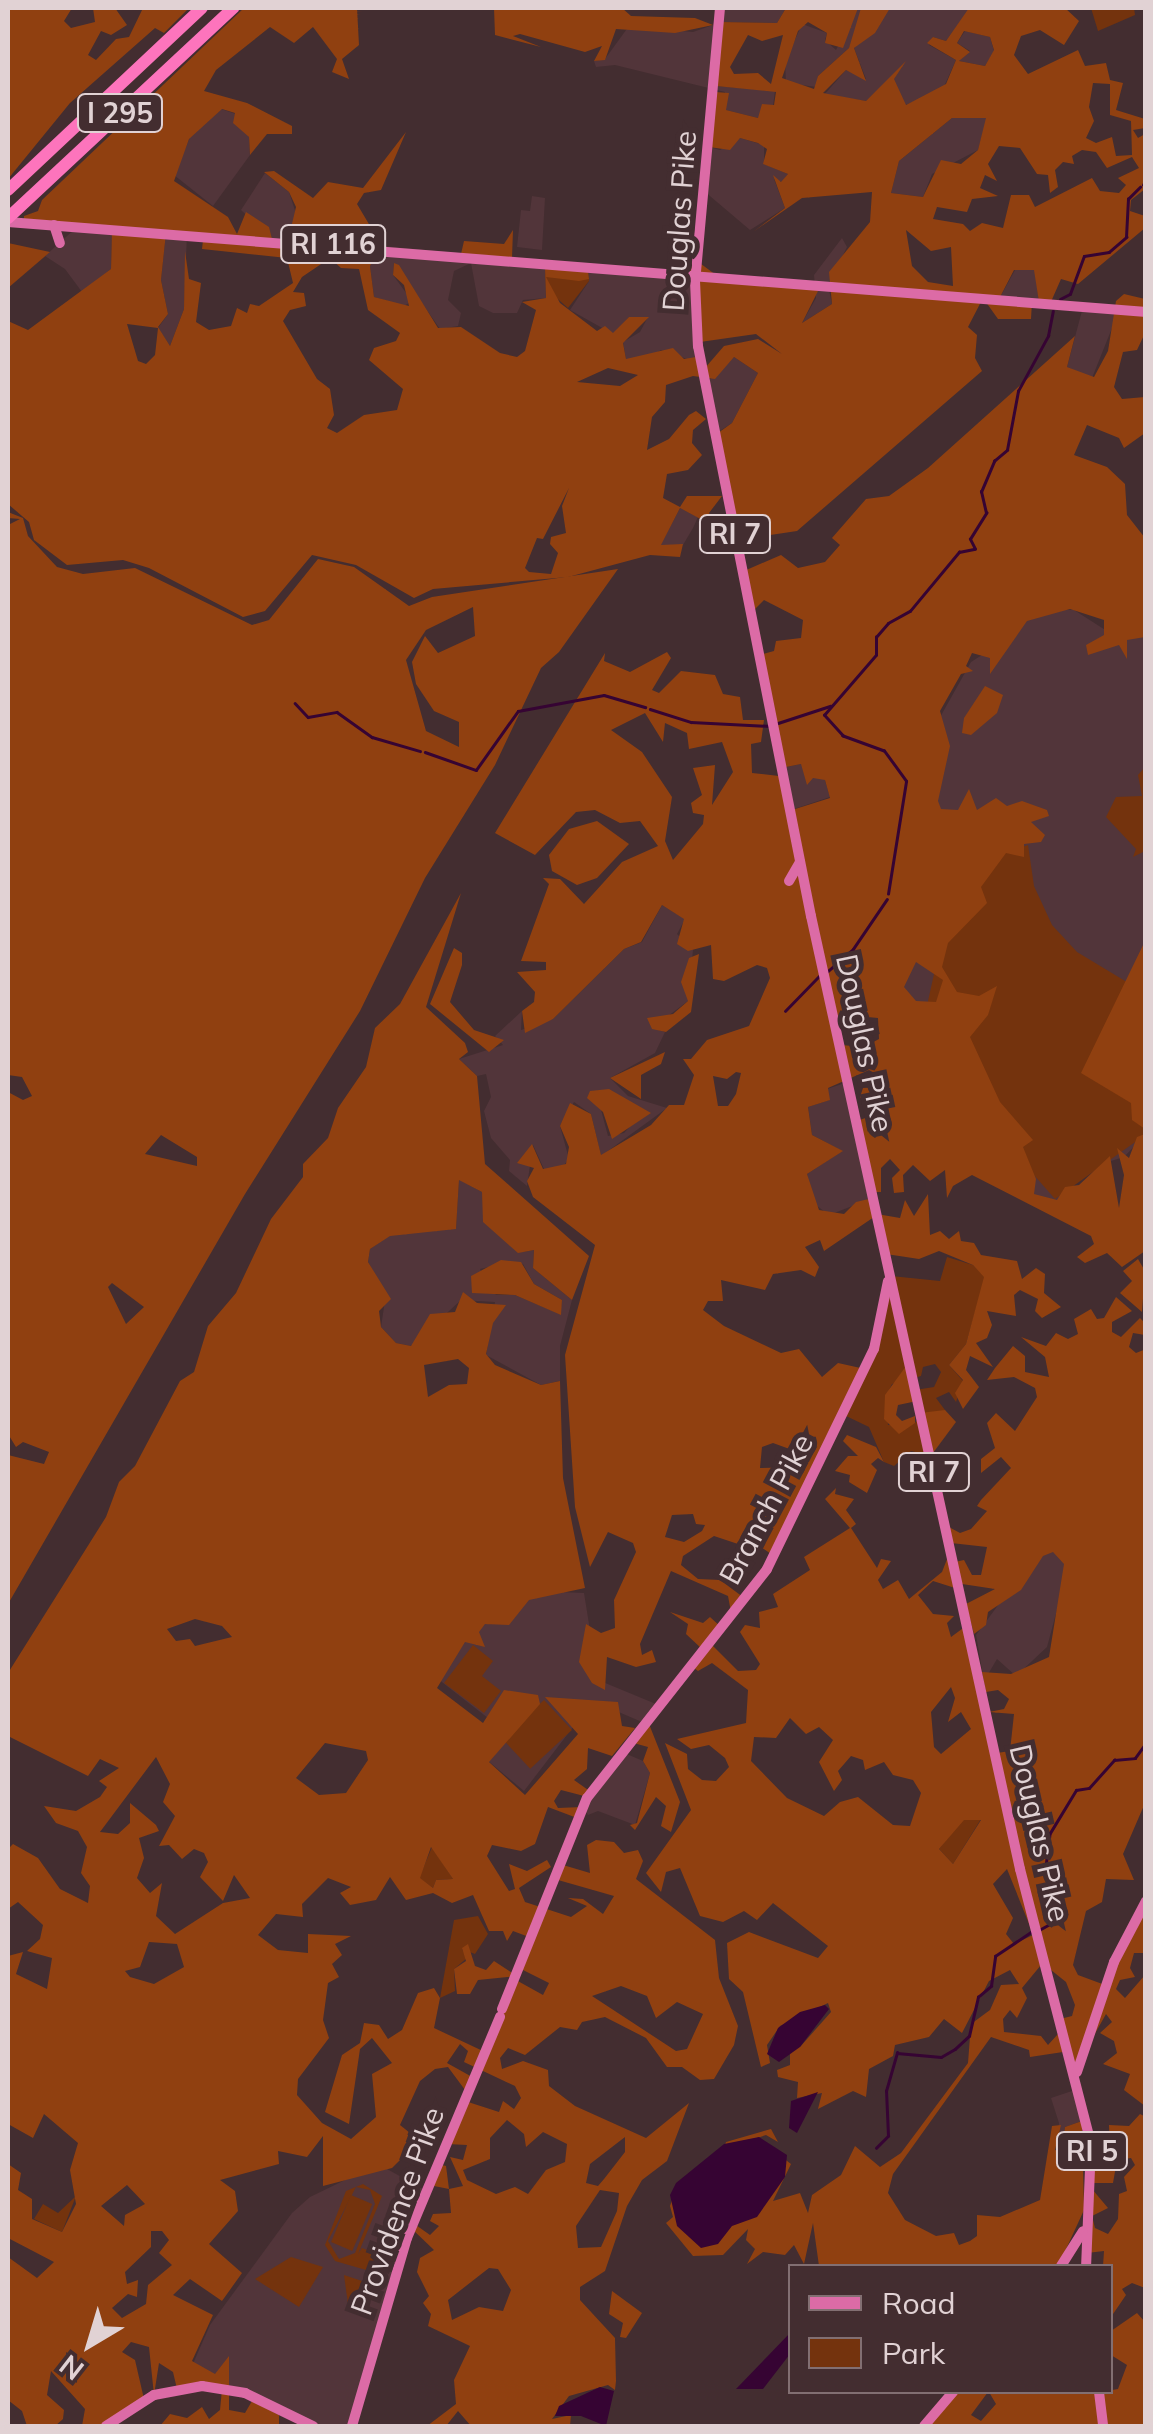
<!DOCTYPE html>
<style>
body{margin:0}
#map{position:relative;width:1153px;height:2434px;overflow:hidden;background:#432d30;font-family:Mulish,sans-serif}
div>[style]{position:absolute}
.built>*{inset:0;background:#52353a}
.green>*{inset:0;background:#74330d;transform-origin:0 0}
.forest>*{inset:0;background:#904010}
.water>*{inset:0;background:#360433}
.stream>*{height:2.5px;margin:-1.25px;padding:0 1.25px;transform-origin:1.25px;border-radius:1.25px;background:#360433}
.major>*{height:10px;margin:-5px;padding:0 5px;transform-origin:5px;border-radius:5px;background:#dc6ba6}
.highway>*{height:12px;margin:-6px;padding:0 6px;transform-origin:6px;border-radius:6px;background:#fd74bc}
span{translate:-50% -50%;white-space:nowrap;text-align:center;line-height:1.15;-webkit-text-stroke:10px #432d30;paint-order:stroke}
.shield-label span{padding:2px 8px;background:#432d30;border:2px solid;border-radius:8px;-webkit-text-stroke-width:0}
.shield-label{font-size:28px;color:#e1d2d4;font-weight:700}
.street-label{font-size:30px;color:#e1d2d4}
.frame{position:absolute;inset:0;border:10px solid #e1d2d4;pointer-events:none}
.legend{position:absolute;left:788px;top:2264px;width:325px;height:130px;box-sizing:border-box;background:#432d30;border:2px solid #826f72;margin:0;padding:12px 18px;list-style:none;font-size:30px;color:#e1d2d4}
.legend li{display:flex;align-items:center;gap:20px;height:50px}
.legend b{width:50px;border:2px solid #826f72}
.north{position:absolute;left:40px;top:2294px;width:100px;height:100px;-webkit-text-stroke:8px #432d30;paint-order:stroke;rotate:218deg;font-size:28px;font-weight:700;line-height:40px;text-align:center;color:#e1d2d4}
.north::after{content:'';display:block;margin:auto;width:35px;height:45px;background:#e1d2d4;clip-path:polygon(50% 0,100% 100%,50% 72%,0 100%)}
</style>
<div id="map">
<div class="built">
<div style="clip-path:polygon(720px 8px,786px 8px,777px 23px,720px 22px,716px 86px,775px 91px,773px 106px,758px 118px,726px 110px,725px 92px,615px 65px,596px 67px,594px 61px,605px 59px,629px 26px,693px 32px,713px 25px)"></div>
<div style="clip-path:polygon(858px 8px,865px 10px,849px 48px,818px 76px,817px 87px,786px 83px,785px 62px,802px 24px,827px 33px,825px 40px,836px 50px)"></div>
<div style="clip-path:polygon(890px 8px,970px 9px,946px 41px,933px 37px,929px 45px,956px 60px,942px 91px,905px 105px,893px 79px,900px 69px,866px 101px,824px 95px,846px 70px,866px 79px,854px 48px)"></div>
<div style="clip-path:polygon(965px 31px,990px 37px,994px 51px,985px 66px,959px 61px,970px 51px,957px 43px)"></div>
<div style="clip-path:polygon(221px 109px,236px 114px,249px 137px,250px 155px,213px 206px,174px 175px,190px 137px)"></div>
<div style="clip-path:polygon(952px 118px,987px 118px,978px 150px,932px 174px,923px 197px,891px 193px,899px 161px)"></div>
<div style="clip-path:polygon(740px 138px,764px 145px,764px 164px,788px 174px,782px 182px,774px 179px,785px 208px,750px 230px,704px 191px,709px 147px,720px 150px)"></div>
<div style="clip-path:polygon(265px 173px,289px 192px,305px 241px,272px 239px,241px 210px)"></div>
<div style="clip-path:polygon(532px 196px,545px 198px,542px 250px,517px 247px,521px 210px,530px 211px)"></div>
<div style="clip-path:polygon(77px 227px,123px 229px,112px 239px,111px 269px,82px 292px,65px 269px,45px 256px)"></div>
<div style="clip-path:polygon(166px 232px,187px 234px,184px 309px,170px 346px,158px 328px,168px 314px,161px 280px)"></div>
<div style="clip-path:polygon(842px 238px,847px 247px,828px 285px,832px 304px,802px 323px,816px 298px,814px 275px)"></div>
<div style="clip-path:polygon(382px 246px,545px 261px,546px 298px,523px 300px,517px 313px,493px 313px,479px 306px,471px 263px,454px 271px,448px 300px,461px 313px,458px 326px,440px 329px,394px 263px,393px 275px,412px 301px,404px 306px,374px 297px,370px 266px)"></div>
<div style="clip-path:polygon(588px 270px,695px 274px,702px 356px,690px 360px,661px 350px,647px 359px,626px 359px,623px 342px,640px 332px,648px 317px,629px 317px,613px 334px,570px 310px,589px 281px)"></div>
<div style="clip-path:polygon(1015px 270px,1035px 270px,1039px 302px,999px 299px)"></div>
<div style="clip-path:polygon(1083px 307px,1118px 313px,1092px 378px,1067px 367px)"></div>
<div style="clip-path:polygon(734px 357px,758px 373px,732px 423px,718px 432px,708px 381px)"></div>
<div style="clip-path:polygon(680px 508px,698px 517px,693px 528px,683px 545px,660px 546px)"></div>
<div style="clip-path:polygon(1031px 608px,1074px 610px,1121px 640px,1145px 634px,1145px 1135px,1124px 1157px,1085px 1169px,1058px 1211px,1004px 1182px,891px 992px,934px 728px,971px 662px,1004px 641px)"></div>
<div style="clip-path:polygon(801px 764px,825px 780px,830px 797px,791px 810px,781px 768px)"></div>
<div style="clip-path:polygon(evenodd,662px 905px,685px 919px,677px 934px,693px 950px,688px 1001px,652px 1028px,665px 1032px,655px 1053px,610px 1078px,628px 1096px,667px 1108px,601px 1156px,591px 1114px,574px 1102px,560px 1126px,569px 1159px,560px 1170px,544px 1169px,533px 1145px,527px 1186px,509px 1171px,510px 1160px,491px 1138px,484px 1111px,491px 1097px,486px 1074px,477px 1076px,459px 1059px,503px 1045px,495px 1036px,522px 1011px,521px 1030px,553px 1019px,624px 949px,642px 942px,662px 905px,606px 1090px,645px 1110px,624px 1133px,608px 1136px,596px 1091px,606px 1090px)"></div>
<div style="clip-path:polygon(848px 1082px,873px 1198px,829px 1215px,812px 1202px,807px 1174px,842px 1151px,812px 1135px,808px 1107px,829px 1100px,827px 1089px)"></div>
<div style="clip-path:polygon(evenodd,459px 1179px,482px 1192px,499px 1234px,523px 1252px,534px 1250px,533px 1268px,572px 1300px,560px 1346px,560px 1381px,541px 1385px,486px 1355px,495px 1302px,461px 1300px,411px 1346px,396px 1343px,381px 1327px,386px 1294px,368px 1262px,370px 1249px,390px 1235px,456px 1228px,459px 1179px,506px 1263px,523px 1264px,534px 1284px,562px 1300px,560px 1314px,515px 1295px,496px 1295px,480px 1269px,506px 1263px)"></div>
<div style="clip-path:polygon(1075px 1543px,1047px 1647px,1016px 1676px,997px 1659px,984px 1681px,976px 1635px,1036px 1554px)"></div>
<div style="clip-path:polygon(536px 1591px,584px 1593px,598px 1680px,656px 1704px,642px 1722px,593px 1701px,524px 1791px,487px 1760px,502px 1729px,438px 1679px,449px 1647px)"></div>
<div style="clip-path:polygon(622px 1752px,643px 1761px,650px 1773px,635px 1825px,598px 1811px,588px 1815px,582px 1807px)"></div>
<div style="clip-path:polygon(1078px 2089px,1085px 2120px,1065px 2127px,1064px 2151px,1056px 2151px,1059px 2123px,1051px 2098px)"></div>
<div style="clip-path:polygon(378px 2164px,423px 2189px,349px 2426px,318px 2426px,188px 2375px,210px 2325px,292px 2213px,310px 2197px)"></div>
</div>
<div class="green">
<div style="clip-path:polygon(1091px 8px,1134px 8px,1135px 15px,1098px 31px)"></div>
<div style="clip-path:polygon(550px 273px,589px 278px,589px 281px,568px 308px,552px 294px,545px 276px)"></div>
<div style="clip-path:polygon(1145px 767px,1145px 851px,1133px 857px,1136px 849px,1106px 817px,1116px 797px,1142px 796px,1138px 775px)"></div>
<div style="clip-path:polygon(1028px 845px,1034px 886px,1052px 925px,1077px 952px,1145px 993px,1145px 1135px,1055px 1199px,976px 1109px,928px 1001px,938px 956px,996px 856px)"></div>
<div style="clip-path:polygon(947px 1257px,973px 1265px,985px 1277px,966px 1344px,949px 1365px,963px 1381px,956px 1402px,949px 1392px,936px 1398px,945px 1410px,935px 1415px,920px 1412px,915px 1390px,934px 1387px,941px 1372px,935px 1364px,923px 1367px,921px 1376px,892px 1384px,886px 1396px,888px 1425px,915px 1423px,920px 1415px,929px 1455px,911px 1451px,894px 1466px,884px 1462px,869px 1427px,844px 1415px,875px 1347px,891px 1276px,940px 1281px)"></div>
<div style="clip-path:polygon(473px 1645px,493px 1661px,482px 1676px,501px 1691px,484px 1713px,444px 1683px)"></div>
<div style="left:544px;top:1700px;width:41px;height:57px;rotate:47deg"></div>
<div style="clip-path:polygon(962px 1819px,981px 1819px,953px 1864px,939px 1849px)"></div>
<div style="clip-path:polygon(432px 1847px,453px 1879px,436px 1880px,433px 1888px,419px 1878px)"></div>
<div style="clip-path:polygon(478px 1916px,488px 1934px,475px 1954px,462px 1949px,467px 1958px,454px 1969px,455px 1991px,440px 1998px,454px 1920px)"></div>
<div style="clip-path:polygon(evenodd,363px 2184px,382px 2196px,358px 2254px,362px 2248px,380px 2255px,373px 2272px,335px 2261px,325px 2245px,346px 2191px,363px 2184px,356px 2187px,370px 2190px,375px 2204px,355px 2253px,339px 2259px,328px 2241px,356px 2187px)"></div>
<div style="left:351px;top:2195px;width:23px;height:51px;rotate:23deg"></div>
<div style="clip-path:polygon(76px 2196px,62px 2232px,34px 2219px,43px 2204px,58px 2213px)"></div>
<div style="clip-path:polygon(291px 2257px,323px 2267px,299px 2307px,255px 2279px)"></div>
<div style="clip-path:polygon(344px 2275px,374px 2285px,366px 2313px,348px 2304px)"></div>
</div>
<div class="forest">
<div style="clip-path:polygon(8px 8px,72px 8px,64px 21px,71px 28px,95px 22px,93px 8px,115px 8px,127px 25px,111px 35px,101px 31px,88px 55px,96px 60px,116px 39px,129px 37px,143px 8px,189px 8px,164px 33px,155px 28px,70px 103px,8px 179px)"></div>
<div style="clip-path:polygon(evenodd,244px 8px,357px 8px,359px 45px,342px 59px,349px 79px,332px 72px,337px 59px,313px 27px,294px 43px,270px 27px,216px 70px,204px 91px,247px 103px,292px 126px,292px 134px,267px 134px,250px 155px,249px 137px,233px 123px,235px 113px,222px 109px,189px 139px,174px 181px,228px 217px,237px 234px,246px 212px,269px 227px,272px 239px,305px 241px,291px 228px,296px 207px,289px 192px,264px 172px,274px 171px,313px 198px,328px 182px,363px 188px,406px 132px,381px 190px,364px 193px,357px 204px,382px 246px,370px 266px,374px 297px,409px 306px,404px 285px,393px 275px,394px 263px,399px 265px,438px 328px,461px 327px,500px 353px,517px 357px,525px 351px,536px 310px,522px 302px,546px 298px,545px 268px,588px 270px,589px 279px,579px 281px,546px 277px,560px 303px,597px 331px,605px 326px,613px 333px,629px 317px,649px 317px,623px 343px,626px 359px,673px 348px,684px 359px,702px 356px,705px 368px,724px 346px,758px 339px,782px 354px,756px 334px,700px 342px,695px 274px,673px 272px,693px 258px,716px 275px,819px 289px,802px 323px,832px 304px,829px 272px,870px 222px,872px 192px,802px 198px,753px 232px,785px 208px,773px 175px,781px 182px,788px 174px,763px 164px,767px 149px,758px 143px,740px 138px,730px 150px,709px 147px,715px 92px,729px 93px,726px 110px,758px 118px,762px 104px,774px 105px,776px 92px,716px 86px,720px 22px,777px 23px,786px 8px,858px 8px,843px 48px,825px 43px,827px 33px,808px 22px,798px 31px,782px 78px,814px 89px,818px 76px,849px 48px,861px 8px,890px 8px,875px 33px,854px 48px,866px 81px,846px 70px,823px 93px,866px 101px,906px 61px,894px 79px,906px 105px,946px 84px,956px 60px,927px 43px,933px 37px,946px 41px,969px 8px,1065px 8px,1079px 21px,1064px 45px,1040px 30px,1021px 36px,1014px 55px,1028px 74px,1078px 50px,1085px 66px,1106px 63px,1110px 80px,1123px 83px,1116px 110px,1145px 119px,1145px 128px,1133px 130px,1138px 138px,1145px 134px,1145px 189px,1131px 200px,1130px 211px,1145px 216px,1145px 228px,1078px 284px,1061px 279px,1050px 304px,1039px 302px,1034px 270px,1014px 270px,999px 299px,1032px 302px,1031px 319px,998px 319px,983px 298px,968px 327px,977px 335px,975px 358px,982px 371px,797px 531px,738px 540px,718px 433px,732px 423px,758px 373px,734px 357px,715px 379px,693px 376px,666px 385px,665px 402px,652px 417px,647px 450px,669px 439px,689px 415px,696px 411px,706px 419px,693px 430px,692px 443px,702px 455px,688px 470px,667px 474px,663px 498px,680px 507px,687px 496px,722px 496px,709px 513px,721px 530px,680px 508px,661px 545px,683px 544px,680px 557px,650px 555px,568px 577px,433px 589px,414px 598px,356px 565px,312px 555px,265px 611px,243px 617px,149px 568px,123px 560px,67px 565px,34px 540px,29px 522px,8px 504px,8px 321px,28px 330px,111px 269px,112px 232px,24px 222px,24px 216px,38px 211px,42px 200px,244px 8px,964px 31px,990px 37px,994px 50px,985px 66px,959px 61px,970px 52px,957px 43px,964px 31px,244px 8px,748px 35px,762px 41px,783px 35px,771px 84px,758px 73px,734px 74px,730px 67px,748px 35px,244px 8px,1093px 83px,1110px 84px,1110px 115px,1131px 121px,1132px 155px,1116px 156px,1112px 137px,1096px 143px,1086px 138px,1094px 121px,1089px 107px,1093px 83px,244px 8px,952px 118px,986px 118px,978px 150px,961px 164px,941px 160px,923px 197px,891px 193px,899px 161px,952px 118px,244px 8px,999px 146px,1020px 148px,1037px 174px,1048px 175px,1050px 193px,1058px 187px,1055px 170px,1063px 162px,1074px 164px,1072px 156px,1082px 150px,1096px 152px,1107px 168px,1132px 157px,1139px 168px,1118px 178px,1126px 185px,1119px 193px,1100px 191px,1092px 178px,1035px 207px,1029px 195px,1011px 195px,1003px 228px,982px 223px,970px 231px,963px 224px,933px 219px,937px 207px,967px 212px,972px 199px,998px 196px,980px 188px,985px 175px,997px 181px,988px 164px,999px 146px,244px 8px,906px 230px,931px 251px,951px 247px,953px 286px,928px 282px,912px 266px,906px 230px,244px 8px,166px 233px,203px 240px,202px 249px,287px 258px,293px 283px,259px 306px,250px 304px,247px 313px,237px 308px,231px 326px,209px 330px,196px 322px,201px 283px,189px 279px,185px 251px,184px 309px,170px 346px,158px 327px,168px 314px,161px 280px,166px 233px,244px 8px,330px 258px,341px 268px,359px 269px,368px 310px,400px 333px,396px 341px,374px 348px,369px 360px,403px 389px,397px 410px,364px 415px,337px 433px,327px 428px,334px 415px,330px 389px,317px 379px,283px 321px,290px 310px,306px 306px,304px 293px,293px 292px,302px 277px,330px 258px,244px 8px,127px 324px,158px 328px,155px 355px,146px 364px,138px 361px,127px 324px,244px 8px,608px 368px,638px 375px,620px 386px,577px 382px,608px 368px,244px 8px,569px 488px,562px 506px,566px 533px,551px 537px,550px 544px,558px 553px,551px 574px,529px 572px,525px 568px,537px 538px,543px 539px,569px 488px)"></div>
<div style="clip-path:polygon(494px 8px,622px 8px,631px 16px,695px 18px,713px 25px,675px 33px,616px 29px,605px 60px,594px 61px,602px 46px,585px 52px,520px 34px,513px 36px,541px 47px,495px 35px)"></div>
<div style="clip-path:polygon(513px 230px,512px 258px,461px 254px,464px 241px,504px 244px)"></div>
<div style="clip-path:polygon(8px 243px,50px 252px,8px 288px)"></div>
<div style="clip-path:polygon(evenodd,1124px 294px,1145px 299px,1145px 333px,1137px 350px,1123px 352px,1114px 387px,1122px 399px,1145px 397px,1145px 433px,1124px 448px,1119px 438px,1087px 425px,1074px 455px,1107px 467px,1125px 484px,1127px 515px,1145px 538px,1145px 637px,1127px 640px,1127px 659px,1119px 645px,1088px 655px,1086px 645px,1104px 635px,1104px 620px,1070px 609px,1027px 621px,990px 674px,990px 658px,972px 653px,966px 666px,973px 671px,961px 674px,940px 711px,950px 746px,938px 801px,941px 809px,958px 810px,969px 789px,977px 810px,996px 798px,1007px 806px,1022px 801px,1047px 810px,1049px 816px,1031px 822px,1045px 835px,1041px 842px,1024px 844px,1024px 857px,1006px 853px,981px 887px,987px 903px,948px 943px,942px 967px,957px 992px,979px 996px,997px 986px,988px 1015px,970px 1037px,1000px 1102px,1033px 1140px,1023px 1147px,1036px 1179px,1034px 1194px,1057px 1200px,1065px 1187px,1079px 1185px,1110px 1156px,1119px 1208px,1124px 1175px,1117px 1148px,1129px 1158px,1137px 1137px,1145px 1134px,1145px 1251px,1122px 1267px,1107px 1253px,1085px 1263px,1077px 1257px,1094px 1244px,1091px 1236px,972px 1175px,953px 1186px,947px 1198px,945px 1170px,930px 1181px,913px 1165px,903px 1175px,904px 1192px,894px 1193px,892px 1178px,900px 1170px,890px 1159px,881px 1168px,881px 1192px,873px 1192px,857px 1121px,879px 1113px,875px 1096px,864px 1103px,860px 1097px,863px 1088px,884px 1087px,883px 1078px,869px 1070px,828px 1088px,830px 1100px,808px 1107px,812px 1135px,843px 1151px,807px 1174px,819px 1210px,844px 1214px,856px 1202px,873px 1198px,877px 1214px,900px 1218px,905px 1200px,914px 1216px,928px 1194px,930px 1235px,940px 1231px,949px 1239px,959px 1231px,961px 1241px,974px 1243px,981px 1255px,1017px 1261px,1022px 1279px,1036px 1268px,1045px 1274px,1044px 1293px,1061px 1307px,1042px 1318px,1035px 1311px,1038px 1299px,1020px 1290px,1014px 1295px,1016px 1316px,987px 1311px,992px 1325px,987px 1338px,976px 1343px,993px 1367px,970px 1356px,966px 1370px,979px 1387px,963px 1409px,955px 1393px,963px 1380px,949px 1365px,966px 1344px,984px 1277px,973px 1265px,939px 1251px,919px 1259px,886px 1254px,874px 1217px,824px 1251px,820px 1240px,805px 1247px,819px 1267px,815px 1277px,801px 1270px,773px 1274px,765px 1290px,721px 1280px,723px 1301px,708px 1301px,703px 1310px,724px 1326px,781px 1353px,799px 1349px,822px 1377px,838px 1363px,865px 1369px,774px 1556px,752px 1541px,738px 1544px,714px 1536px,683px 1556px,681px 1565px,698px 1579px,720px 1580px,747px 1600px,731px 1612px,728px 1596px,671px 1571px,640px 1644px,642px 1655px,652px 1650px,656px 1662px,636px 1667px,607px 1657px,605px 1690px,592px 1683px,579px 1662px,586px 1624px,601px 1633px,615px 1628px,614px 1600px,636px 1552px,633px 1543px,608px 1532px,590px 1567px,575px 1507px,565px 1355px,595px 1245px,533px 1197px,527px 1181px,534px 1168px,517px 1163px,532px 1144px,543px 1169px,566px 1164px,569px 1147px,560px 1126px,570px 1103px,591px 1114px,601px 1155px,651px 1125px,669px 1105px,684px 1105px,694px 1075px,683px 1059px,691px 1059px,707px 1040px,749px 1026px,770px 978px,767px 968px,757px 965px,724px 981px,713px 979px,711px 945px,688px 951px,677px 944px,684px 919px,662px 905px,641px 942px,624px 949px,553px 1019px,525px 1033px,522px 1011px,534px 1002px,535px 992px,517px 972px,546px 970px,546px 962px,521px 961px,549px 884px,543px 878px,560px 879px,584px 904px,622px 862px,658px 846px,640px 821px,620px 823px,595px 810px,576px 812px,535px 855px,495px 833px,605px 653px,604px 661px,630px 672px,667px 652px,671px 658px,652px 690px,659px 693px,681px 671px,715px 675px,723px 694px,740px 697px,743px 720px,764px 720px,761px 742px,751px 744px,752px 773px,779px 776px,792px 810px,830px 798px,825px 780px,813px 778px,807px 785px,801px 764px,781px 768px,759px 655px,774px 651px,776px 641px,801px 638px,803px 620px,764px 600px,754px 610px,744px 571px,781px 555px,798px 568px,825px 562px,840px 545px,832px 538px,866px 499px,889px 496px,928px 468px,1075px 336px,1067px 367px,1094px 377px,1108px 351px,1116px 301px,1124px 294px,645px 713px,663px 742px,665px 723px,687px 733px,689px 749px,722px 742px,733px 772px,712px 805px,715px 765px,693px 768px,702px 795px,691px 803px,693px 813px,704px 815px,703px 824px,673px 860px,665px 841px,672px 797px,642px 752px,611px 730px,645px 713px,1124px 294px,916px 962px,943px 980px,936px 1002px,916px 1001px,904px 987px,916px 962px,1124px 294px,857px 1016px,878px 1018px,879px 1039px,864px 1047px,841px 1045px,835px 1020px,857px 1016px,1124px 294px,736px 1072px,741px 1073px,736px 1094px,728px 1106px,718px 1106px,713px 1076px,727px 1079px,736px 1072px,1124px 294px,773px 1443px,795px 1451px,795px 1467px,760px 1468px,762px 1447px,773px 1443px,1124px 294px,693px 1514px,696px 1524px,705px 1525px,702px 1531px,684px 1542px,665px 1537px,672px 1515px,693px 1514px)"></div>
<div style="clip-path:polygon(evenodd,8px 512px,23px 518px,28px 536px,57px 567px,83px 574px,135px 568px,252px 625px,269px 620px,318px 559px,354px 567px,409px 606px,432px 597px,618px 569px,559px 652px,541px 668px,495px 765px,425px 878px,360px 1011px,245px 1194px,8px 1604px,8px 1455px,44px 1464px,49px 1452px,23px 1442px,16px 1447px,8px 1434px,8px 1092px,23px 1100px,32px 1096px,22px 1077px,8px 1075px,8px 525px,20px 519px,8px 518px,8px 512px,473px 607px,475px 636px,438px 653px,425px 636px,412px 662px,416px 684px,434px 711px,459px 722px,459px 747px,426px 731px,406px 660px,426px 630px,473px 607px,8px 512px,161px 1135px,197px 1157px,197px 1166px,145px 1154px,161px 1135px,8px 512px,112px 1283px,144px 1307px,126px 1324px,108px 1287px,112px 1283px)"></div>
<div style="clip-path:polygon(985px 686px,1003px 695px,997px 713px,971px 735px,962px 733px,964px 718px)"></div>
<div style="clip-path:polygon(597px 821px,629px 844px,597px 878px,577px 885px,552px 871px,549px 855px,569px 829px)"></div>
<div style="clip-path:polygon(evenodd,461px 893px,426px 1007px,465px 1043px,468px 1052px,459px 1059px,477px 1076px,485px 1164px,589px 1256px,572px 1300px,533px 1268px,534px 1250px,518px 1253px,483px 1222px,482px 1192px,459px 1180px,456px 1229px,390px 1236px,370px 1249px,368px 1262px,391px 1299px,379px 1311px,381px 1327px,396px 1343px,411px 1346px,430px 1314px,455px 1312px,463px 1292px,477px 1303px,506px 1305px,493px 1323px,486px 1354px,495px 1365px,541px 1385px,560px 1381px,563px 1478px,585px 1588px,529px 1600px,509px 1625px,485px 1624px,479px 1632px,485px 1647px,465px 1642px,437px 1688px,483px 1723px,504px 1690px,538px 1695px,540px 1704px,489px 1762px,525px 1795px,578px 1734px,545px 1697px,618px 1702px,622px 1726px,635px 1728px,612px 1756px,588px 1748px,587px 1769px,574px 1780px,591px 1792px,588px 1797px,561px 1790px,554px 1801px,558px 1808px,582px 1807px,577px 1818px,548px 1807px,535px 1844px,521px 1851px,492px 1845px,487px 1856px,509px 1891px,515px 1889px,509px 1864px,527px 1871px,547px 1860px,551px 1867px,519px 1888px,525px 1902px,571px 1917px,587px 1906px,568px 1898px,583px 1899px,603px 1914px,614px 1896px,558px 1880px,563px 1865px,590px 1873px,587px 1845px,596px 1840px,614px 1842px,624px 1853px,638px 1850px,643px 1861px,636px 1879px,715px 1940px,719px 1978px,738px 2026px,734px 2045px,714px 2079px,700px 2080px,682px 2067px,667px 2067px,646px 2038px,605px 2017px,582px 2022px,577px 2030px,560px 2027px,525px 2055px,508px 2048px,500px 2058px,502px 2069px,523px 2061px,548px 2070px,549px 2086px,575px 2106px,646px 2138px,689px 2103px,667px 2161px,642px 2180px,627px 2206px,605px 2271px,580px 2287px,580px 2300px,615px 2338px,616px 2381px,615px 2390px,608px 2385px,569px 2396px,552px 2419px,571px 2415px,570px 2426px,471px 2426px,458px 2411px,446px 2426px,427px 2426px,456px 2404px,454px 2380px,470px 2346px,428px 2326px,431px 2314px,423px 2303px,429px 2296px,417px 2272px,420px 2258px,434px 2250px,411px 2228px,413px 2223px,430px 2235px,439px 2226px,430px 2221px,433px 2214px,451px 2213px,449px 2189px,429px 2185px,438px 2164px,446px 2166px,449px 2189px,463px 2186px,450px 2157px,463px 2160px,467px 2145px,447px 2144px,465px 2101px,499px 2112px,503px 2101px,514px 2109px,521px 2098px,515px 2086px,464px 2062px,468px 2051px,460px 2044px,447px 2063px,474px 2078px,468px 2094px,448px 2067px,435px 2069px,420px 2081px,400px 2125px,410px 2133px,427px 2119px,431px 2126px,427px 2137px,411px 2143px,416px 2158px,404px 2156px,392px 2168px,323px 2186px,323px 2136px,307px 2157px,278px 2151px,279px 2164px,220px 2180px,235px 2191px,238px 2211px,209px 2244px,242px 2273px,222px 2301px,190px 2279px,173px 2295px,213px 2315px,192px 2361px,215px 2374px,229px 2356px,229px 2410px,245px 2413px,252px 2401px,279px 2415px,279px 2426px,160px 2426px,170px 2414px,187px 2418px,202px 2407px,209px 2419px,220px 2410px,222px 2389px,177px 2389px,173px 2372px,159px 2363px,154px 2395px,149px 2347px,131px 2342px,122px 2352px,135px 2360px,144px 2399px,106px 2426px,82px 2426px,85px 2409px,51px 2371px,47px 2395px,64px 2410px,63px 2419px,55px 2426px,27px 2426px,22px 2411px,8px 2400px,8px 2257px,37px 2278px,54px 2262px,8px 2238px,8px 2164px,21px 2173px,18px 2190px,32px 2199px,32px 2219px,62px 2232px,76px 2204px,70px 2170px,78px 2143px,44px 2114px,33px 2138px,8px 2124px,8px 1956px,23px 1952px,16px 1974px,47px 1989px,52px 1958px,27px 1951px,40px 1939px,43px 1925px,18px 1902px,8px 1909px,8px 1849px,13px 1844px,38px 1858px,60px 1889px,88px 1903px,90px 1886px,81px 1873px,87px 1847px,78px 1831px,56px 1823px,44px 1806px,76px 1811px,100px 1797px,107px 1787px,99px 1781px,119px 1768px,100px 1759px,88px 1776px,8px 1736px,8px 1673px,106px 1517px,119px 1482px,135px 1466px,180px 1381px,194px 1372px,208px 1326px,236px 1293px,271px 1219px,303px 1177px,303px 1164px,328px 1138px,338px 1108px,366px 1067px,375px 1028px,400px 1004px,461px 893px,458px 1359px,469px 1368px,467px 1384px,449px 1385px,428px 1397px,424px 1365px,458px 1359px,461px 893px,195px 1619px,222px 1626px,232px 1637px,195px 1646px,190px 1639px,176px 1641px,167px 1629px,195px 1619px,461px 893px,325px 1743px,366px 1751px,368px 1760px,346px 1793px,319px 1795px,296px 1778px,325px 1743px,461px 893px,156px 1757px,170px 1784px,163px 1802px,175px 1816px,159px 1846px,169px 1845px,182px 1859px,194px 1849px,204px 1853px,208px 1862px,200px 1877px,223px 1901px,234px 1875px,250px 1898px,223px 1903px,175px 1934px,156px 1916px,162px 1883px,150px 1893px,137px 1878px,144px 1858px,139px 1838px,159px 1831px,156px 1825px,130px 1803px,130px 1823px,118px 1834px,100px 1832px,156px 1757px,461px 893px,431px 1847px,453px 1879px,436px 1880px,433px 1888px,420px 1878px,431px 1847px,461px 893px,390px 1877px,406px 1900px,433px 1893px,452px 1903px,473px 1895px,489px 1931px,503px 1931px,507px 1941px,513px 1931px,529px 1937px,521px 1969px,549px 1983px,543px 1995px,516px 1980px,485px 2052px,434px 2028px,440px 1998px,434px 1988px,418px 1993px,402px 2030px,388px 2039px,379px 2025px,364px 2023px,360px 2043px,342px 2055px,325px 2112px,349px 2124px,360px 2049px,372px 2038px,392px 2063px,372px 2074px,376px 2117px,351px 2139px,322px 2123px,297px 2095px,298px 2079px,329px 2038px,323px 2020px,328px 1983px,339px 1977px,332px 1964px,342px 1955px,335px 1944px,351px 1936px,308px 1934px,308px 1953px,278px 1950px,258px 1935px,276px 1914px,303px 1917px,302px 1904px,328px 1878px,351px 1887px,340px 1893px,350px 1905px,376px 1900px,390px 1877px,461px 893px,149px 1942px,177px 1944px,184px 1967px,154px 1984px,130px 1977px,125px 1971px,140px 1967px,149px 1942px,461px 893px,621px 1986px,647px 1996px,656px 2018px,677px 2002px,703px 2014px,687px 2049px,676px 2051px,592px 1996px,621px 1986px,461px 893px,507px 2120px,524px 2134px,526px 2147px,543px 2132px,567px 2144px,565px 2162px,546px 2170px,528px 2194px,515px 2187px,496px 2194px,467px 2180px,463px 2170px,490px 2159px,490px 2138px,507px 2120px,461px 893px,625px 2137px,625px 2152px,604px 2179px,598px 2186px,586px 2183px,590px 2164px,625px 2137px,461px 893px,127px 2185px,145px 2204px,125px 2215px,124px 2226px,101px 2206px,127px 2185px,461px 893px,600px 2190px,619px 2193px,617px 2211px,601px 2247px,578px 2248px,576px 2226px,600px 2190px,461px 893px,151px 2231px,162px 2231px,169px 2240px,159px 2253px,172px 2265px,148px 2285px,146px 2304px,122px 2318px,112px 2308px,128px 2294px,137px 2297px,138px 2280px,127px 2284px,125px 2272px,151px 2247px,151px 2231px,461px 893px,489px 2268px,498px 2269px,511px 2290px,503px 2311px,479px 2307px,452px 2320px,448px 2300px,489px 2268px)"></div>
<div style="clip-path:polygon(1145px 941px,1146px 941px,1145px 1129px,1132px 1120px,1131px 1103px,1081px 1073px)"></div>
<div style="clip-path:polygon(454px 948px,462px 953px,462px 965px,450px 1002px,474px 1030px,504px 1040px,489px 1052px,430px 1004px)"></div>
<div style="clip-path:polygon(699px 954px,691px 1012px,666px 1032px,652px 1029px,647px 1018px,673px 1014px,688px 1001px,681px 982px,689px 958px)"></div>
<div style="clip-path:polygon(665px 1052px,661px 1064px,641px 1075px,641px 1099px,610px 1078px)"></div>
<div style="clip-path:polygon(609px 1089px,651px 1113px,612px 1139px,603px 1112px,587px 1098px,590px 1091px)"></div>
<div style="clip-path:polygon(1138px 1259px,1145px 1271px,1142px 1312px,1120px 1293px,1132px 1281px,1123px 1271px)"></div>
<div style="clip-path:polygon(501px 1260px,521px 1262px,534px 1284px,562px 1300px,561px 1315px,515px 1295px,472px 1293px,471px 1276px)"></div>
<div style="clip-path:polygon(evenodd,1116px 1297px,1132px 1311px,1112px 1322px,1112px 1332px,1121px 1337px,1140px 1318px,1145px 1323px,1145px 1335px,1133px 1333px,1129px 1347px,1136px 1353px,1146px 1349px,1145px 1803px,1123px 1854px,1134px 1880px,1106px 1879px,1102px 1902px,1086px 1911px,1073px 1965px,1078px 1975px,1105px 1985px,1145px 1901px,1145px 1953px,1134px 1953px,1130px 1968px,1135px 1977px,1120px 1980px,1116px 1989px,1125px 1998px,1145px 1975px,1145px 2106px,1124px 2090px,1130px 2074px,1103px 2064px,1117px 2053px,1114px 2041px,1100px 2033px,1112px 2022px,1106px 2014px,1074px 2071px,1060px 2019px,1072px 2016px,1075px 2005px,1066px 1982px,1046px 1966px,1007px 1869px,993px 1884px,1013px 1918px,1006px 1934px,1014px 1944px,1033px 1935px,1041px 1965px,1022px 1988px,1027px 1998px,1017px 2018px,1010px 2010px,1003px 2019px,1004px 2032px,1041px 2036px,1048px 2045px,1058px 2034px,1063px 2052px,1030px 2057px,1029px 2050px,991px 2037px,893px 2174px,888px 2193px,905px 2220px,936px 2236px,954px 2233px,959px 2245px,970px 2241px,977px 2236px,977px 2215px,1000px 2217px,1040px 2200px,1052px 2126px,1061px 2125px,1055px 2150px,1062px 2152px,1065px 2127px,1082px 2121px,1084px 2210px,1061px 2260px,1056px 2266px,819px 2266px,813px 2223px,804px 2264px,794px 2245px,785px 2255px,763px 2252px,747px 2264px,755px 2249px,746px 2240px,748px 2229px,723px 2255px,693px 2256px,666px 2223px,673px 2217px,670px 2206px,677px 2185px,722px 2154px,726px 2142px,771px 2129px,778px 2142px,766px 2135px,757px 2138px,791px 2164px,773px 2201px,800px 2193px,808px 2213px,812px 2195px,841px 2175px,855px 2146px,880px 2167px,901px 2153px,968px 2063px,971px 2024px,990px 2010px,1001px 1985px,1019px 1984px,1010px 1970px,989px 1981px,962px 2033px,944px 2019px,929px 2037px,895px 2045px,893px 2056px,869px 2069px,866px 2097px,853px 2091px,818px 2109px,822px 2093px,797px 2098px,798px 2082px,778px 2077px,777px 2070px,790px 2065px,790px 2047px,800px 2047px,831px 2012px,828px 2003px,780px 2026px,767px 2045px,770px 2063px,761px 2067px,743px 1992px,729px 1979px,727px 1943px,749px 1932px,818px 1958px,828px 1946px,773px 1903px,757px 1920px,744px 1911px,723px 1922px,700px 1916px,680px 1868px,666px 1872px,661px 1892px,646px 1873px,691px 1810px,665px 1743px,687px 1754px,688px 1769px,702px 1780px,716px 1781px,729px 1767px,725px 1758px,709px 1745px,691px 1749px,677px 1739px,746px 1723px,748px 1690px,712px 1663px,698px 1671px,690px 1665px,702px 1649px,686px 1634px,688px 1624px,670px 1612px,703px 1623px,710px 1617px,722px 1628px,713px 1646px,738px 1671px,756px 1670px,760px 1664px,740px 1632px,745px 1625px,760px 1628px,759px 1612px,778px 1607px,773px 1594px,810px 1570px,804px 1557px,850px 1528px,825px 1499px,836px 1488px,835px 1494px,854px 1499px,846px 1510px,856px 1524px,851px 1528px,877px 1568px,881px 1559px,891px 1561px,878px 1580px,883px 1589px,898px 1580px,909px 1599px,942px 1572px,949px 1554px,955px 1588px,933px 1581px,918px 1595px,933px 1614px,954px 1616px,947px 1623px,951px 1637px,966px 1626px,997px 1753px,1010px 1751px,1014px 1714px,989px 1712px,1004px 1709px,1009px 1699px,998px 1690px,986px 1692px,982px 1672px,1011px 1674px,1049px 1657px,1064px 1564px,1053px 1552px,1043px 1556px,1021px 1590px,988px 1612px,986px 1625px,974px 1634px,966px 1604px,995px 1589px,962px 1584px,955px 1562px,964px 1560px,972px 1575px,981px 1575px,987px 1547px,951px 1543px,947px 1526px,960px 1533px,971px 1529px,987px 1511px,977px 1506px,981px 1500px,1011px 1468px,1001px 1457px,981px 1473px,981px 1459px,995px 1448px,987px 1423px,996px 1413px,1015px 1431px,1037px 1397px,1035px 1388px,1014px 1377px,987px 1380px,995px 1368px,1013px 1346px,1025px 1356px,1025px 1372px,1049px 1377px,1045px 1357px,1021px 1337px,1046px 1346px,1056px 1333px,1068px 1339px,1078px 1334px,1074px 1319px,1091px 1309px,1097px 1319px,1104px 1318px,1116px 1297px,951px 1687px,955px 1698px,948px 1722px,961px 1712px,971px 1729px,941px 1754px,934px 1747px,931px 1712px,951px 1687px,1116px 1297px,790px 1718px,806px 1734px,819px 1727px,833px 1740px,819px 1762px,834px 1791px,842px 1780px,838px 1771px,851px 1756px,863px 1760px,865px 1770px,884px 1762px,893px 1775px,913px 1780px,921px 1793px,910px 1826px,893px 1825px,858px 1797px,840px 1802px,824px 1816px,787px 1798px,751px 1761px,754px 1737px,776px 1738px,790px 1718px,1116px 1297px,964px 1820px,981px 1820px,953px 1864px,939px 1849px,964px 1820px)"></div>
<div style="clip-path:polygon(909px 1362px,917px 1401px,898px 1405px,896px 1415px,902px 1421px,915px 1416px,915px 1423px,899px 1434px,884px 1419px,885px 1395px)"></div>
<div style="clip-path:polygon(945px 1410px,956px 1422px,930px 1457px,920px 1413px)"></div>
<div style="clip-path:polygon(847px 1435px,876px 1447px,884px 1462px,878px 1458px,871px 1464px,877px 1470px,867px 1493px,849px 1482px,850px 1475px,835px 1471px,848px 1456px,858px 1456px,843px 1441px)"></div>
<div style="clip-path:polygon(647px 1719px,680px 1802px,671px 1832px,661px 1826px,666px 1806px,656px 1797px,635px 1830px,630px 1825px,637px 1823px,650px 1773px,643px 1761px,648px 1747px,630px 1742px)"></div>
<div style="clip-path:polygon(468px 1944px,475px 1966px,486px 1970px,494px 1961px,517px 1976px,478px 1980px,470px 1994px,457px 1994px,454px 1969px,466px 1961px,462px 1948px)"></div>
<div style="clip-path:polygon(1140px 2114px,1146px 2117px,1145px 2288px,1132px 2283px,1122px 2289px,1126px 2295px,1111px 2317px,1110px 2266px,1103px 2266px,1104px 2251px,1087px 2253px,1092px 2189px,1108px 2208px,1092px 2216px,1095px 2228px,1108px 2234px,1118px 2219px,1119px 2194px,1127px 2191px,1124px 2177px,1135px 2165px,1131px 2158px,1117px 2160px,1113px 2183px,1093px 2183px,1093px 2145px,1110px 2150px,1109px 2125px,1129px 2126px)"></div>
<div style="clip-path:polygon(612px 2291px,642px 2313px,626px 2338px,620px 2337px,623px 2323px,609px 2314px)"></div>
<div style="clip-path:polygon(1137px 2313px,1145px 2322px,1145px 2426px,1105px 2426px,1100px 2392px,1118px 2389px,1127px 2365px,1111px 2355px,1111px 2331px)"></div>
<div style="clip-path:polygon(955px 2392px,988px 2392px,971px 2415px,981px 2421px,996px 2404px,989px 2392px,1095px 2392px,1099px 2426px,928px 2426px)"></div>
</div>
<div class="water">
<div style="clip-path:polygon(825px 2005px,829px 2009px,800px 2047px,779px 2062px,767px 2054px,778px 2028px,800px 2012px)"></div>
<div style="clip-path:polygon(818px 2092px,797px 2133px,789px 2128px,791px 2101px)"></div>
<div style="clip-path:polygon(759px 2137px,787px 2155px,785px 2177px,757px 2217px,732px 2226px,718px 2244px,701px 2248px,677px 2226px,670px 2195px,676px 2183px,724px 2144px)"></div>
<div style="clip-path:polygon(790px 2333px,790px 2354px,763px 2389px,736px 2389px)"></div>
<div style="clip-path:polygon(600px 2387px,614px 2391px,606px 2426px,581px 2416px,555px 2416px,559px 2406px)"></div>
</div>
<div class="stream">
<div style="left:1143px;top:185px;width:7px;rotate:-63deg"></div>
<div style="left:1060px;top:299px;width:11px;rotate:-27deg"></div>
<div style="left:1070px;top:294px;width:40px;rotate:-69.8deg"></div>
<div style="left:1084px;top:256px;width:25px;rotate:-9deg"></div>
<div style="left:1109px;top:252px;width:23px;rotate:-41deg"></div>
<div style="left:1126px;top:237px;width:38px;rotate:-87deg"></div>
<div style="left:1128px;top:199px;width:17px;rotate:-45deg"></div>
<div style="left:295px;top:703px;width:19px;rotate:47deg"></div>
<div style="left:308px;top:717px;width:29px;rotate:-10deg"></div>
<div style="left:337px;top:712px;width:43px;rotate:35.5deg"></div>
<div style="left:372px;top:737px;width:50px;rotate:16.3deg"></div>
<div style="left:650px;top:709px;width:43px;rotate:17.6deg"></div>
<div style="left:691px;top:722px;width:79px;rotate:2.9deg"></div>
<div style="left:778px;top:723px;width:55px;rotate:-18.1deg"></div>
<div style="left:425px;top:752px;width:54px;rotate:19.4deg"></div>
<div style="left:476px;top:770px;width:72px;rotate:-54.6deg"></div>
<div style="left:518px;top:711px;width:87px;rotate:-10.5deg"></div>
<div style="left:604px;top:695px;width:43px;rotate:16.3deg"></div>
<div style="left:888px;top:894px;width:114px;rotate:-80.9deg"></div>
<div style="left:906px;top:781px;width:37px;rotate:-126deg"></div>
<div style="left:884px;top:751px;width:44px;rotate:-159.9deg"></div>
<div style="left:843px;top:736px;width:28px;rotate:-132deg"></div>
<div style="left:824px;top:715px;width:79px;rotate:-49.1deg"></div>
<div style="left:876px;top:655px;width:18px;rotate:-90deg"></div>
<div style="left:876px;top:637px;width:18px;rotate:-49deg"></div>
<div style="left:888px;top:623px;width:25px;rotate:-29deg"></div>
<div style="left:910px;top:611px;width:77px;rotate:-50.3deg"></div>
<div style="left:959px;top:552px;width:16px;rotate:-11deg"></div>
<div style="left:975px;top:549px;width:11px;rotate:-117deg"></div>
<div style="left:970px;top:539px;width:31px;rotate:-58deg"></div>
<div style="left:986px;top:513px;width:22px;rotate:-103deg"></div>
<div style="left:981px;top:492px;width:34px;rotate:-67deg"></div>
<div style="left:994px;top:461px;width:17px;rotate:-40deg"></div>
<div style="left:1007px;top:450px;width:60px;rotate:-79.4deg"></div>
<div style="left:1018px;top:391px;width:63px;rotate:-61.4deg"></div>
<div style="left:1048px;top:336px;width:25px;rotate:-79deg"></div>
<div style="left:828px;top:971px;width:33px;rotate:-41deg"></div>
<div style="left:853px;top:949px;width:60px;rotate:-55.8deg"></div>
<div style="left:785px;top:1011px;width:49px;rotate:-45.8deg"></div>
<div style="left:1039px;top:1930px;width:18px;rotate:-29deg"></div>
<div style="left:1055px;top:1921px;width:33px;rotate:-92deg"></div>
<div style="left:1054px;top:1888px;width:19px;rotate:-118deg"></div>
<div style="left:1045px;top:1871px;width:38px;rotate:-83deg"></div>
<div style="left:1050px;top:1833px;width:50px;rotate:-58.8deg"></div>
<div style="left:1076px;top:1790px;width:13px;rotate:-9deg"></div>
<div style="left:1089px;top:1788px;width:38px;rotate:-48deg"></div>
<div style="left:1114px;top:1760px;width:21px;rotate:-5deg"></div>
<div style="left:1135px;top:1758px;width:19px;rotate:-54deg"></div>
<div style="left:876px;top:2148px;width:17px;rotate:-45deg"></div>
<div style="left:888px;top:2136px;width:45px;rotate:-92.5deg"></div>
<div style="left:886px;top:2091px;width:40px;rotate:-74deg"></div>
<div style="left:897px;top:2053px;width:44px;rotate:5.2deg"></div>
<div style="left:941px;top:2057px;width:16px;rotate:-30deg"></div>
<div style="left:955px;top:2049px;width:19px;rotate:-43deg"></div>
<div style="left:969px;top:2036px;width:40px;rotate:-77deg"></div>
<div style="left:978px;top:1997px;width:17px;rotate:-40deg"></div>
<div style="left:991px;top:1986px;width:30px;rotate:-82deg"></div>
<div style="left:995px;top:1956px;width:43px;rotate:-33.7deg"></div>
</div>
<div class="major">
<div style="left:720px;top:8px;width:274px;rotate:95.2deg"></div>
<div style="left:695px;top:281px;width:65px;rotate:87.4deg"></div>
<div style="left:698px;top:346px;width:581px;rotate:78.79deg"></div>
<div style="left:811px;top:916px;width:976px;rotate:77.63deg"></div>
<div style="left:1020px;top:1869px;width:284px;rotate:75.5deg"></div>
<div style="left:1091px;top:2144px;width:122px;rotate:92.3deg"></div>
<div style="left:8px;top:222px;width:1142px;rotate:4.52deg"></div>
<div style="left:54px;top:225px;width:19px;rotate:72deg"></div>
<div style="left:789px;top:881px;width:22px;rotate:-60deg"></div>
<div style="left:502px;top:2009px;width:227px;rotate:-68.1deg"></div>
<div style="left:587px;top:1798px;width:291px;rotate:-51.8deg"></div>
<div style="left:767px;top:1569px;width:245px;rotate:-64.1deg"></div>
<div style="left:874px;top:1349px;width:69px;rotate:-78.4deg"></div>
<div style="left:1077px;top:2072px;width:116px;rotate:-71.4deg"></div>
<div style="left:1114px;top:1962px;width:69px;rotate:-62.3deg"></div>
<div style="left:1061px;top:2266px;width:41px;rotate:-57.8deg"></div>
<div style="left:1099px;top:2392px;width:34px;rotate:83deg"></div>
<div style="left:106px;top:2426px;width:57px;rotate:-32.9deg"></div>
<div style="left:154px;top:2395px;width:49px;rotate:-10.6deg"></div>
<div style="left:202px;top:2386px;width:44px;rotate:9.2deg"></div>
<div style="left:245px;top:2393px;width:76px;rotate:25.9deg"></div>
<div style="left:352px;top:2426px;width:196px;rotate:-73.7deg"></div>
<div style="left:407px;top:2238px;width:240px;rotate:-67.2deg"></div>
<div style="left:924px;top:2426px;width:45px;rotate:-49.5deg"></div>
</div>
<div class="highway">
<div style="left:8px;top:190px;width:266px;rotate:-43.2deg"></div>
<div style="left:8px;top:218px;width:308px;rotate:-43deg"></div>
</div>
<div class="shield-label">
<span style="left:120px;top:113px">I 295</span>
<span style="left:333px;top:244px">RI 116</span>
<span style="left:735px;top:534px">RI 7</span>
<span style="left:934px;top:1472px">RI 7</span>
<span style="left:1092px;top:2151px">RI 5</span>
</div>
<div class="street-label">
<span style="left:679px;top:221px;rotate:-86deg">Douglas Pike</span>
<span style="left:865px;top:1043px;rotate:78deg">Douglas Pike</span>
<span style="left:766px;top:1509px;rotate:-62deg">Branch Pike</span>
<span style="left:1040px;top:1833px;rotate:77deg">Douglas Pike</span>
<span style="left:397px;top:2211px;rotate:-70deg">Providence Pike</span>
</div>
<div class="frame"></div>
<ul class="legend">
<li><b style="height:12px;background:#dc6ba6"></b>Road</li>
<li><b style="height:28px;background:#74330d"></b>Park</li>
</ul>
<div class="north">N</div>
</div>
